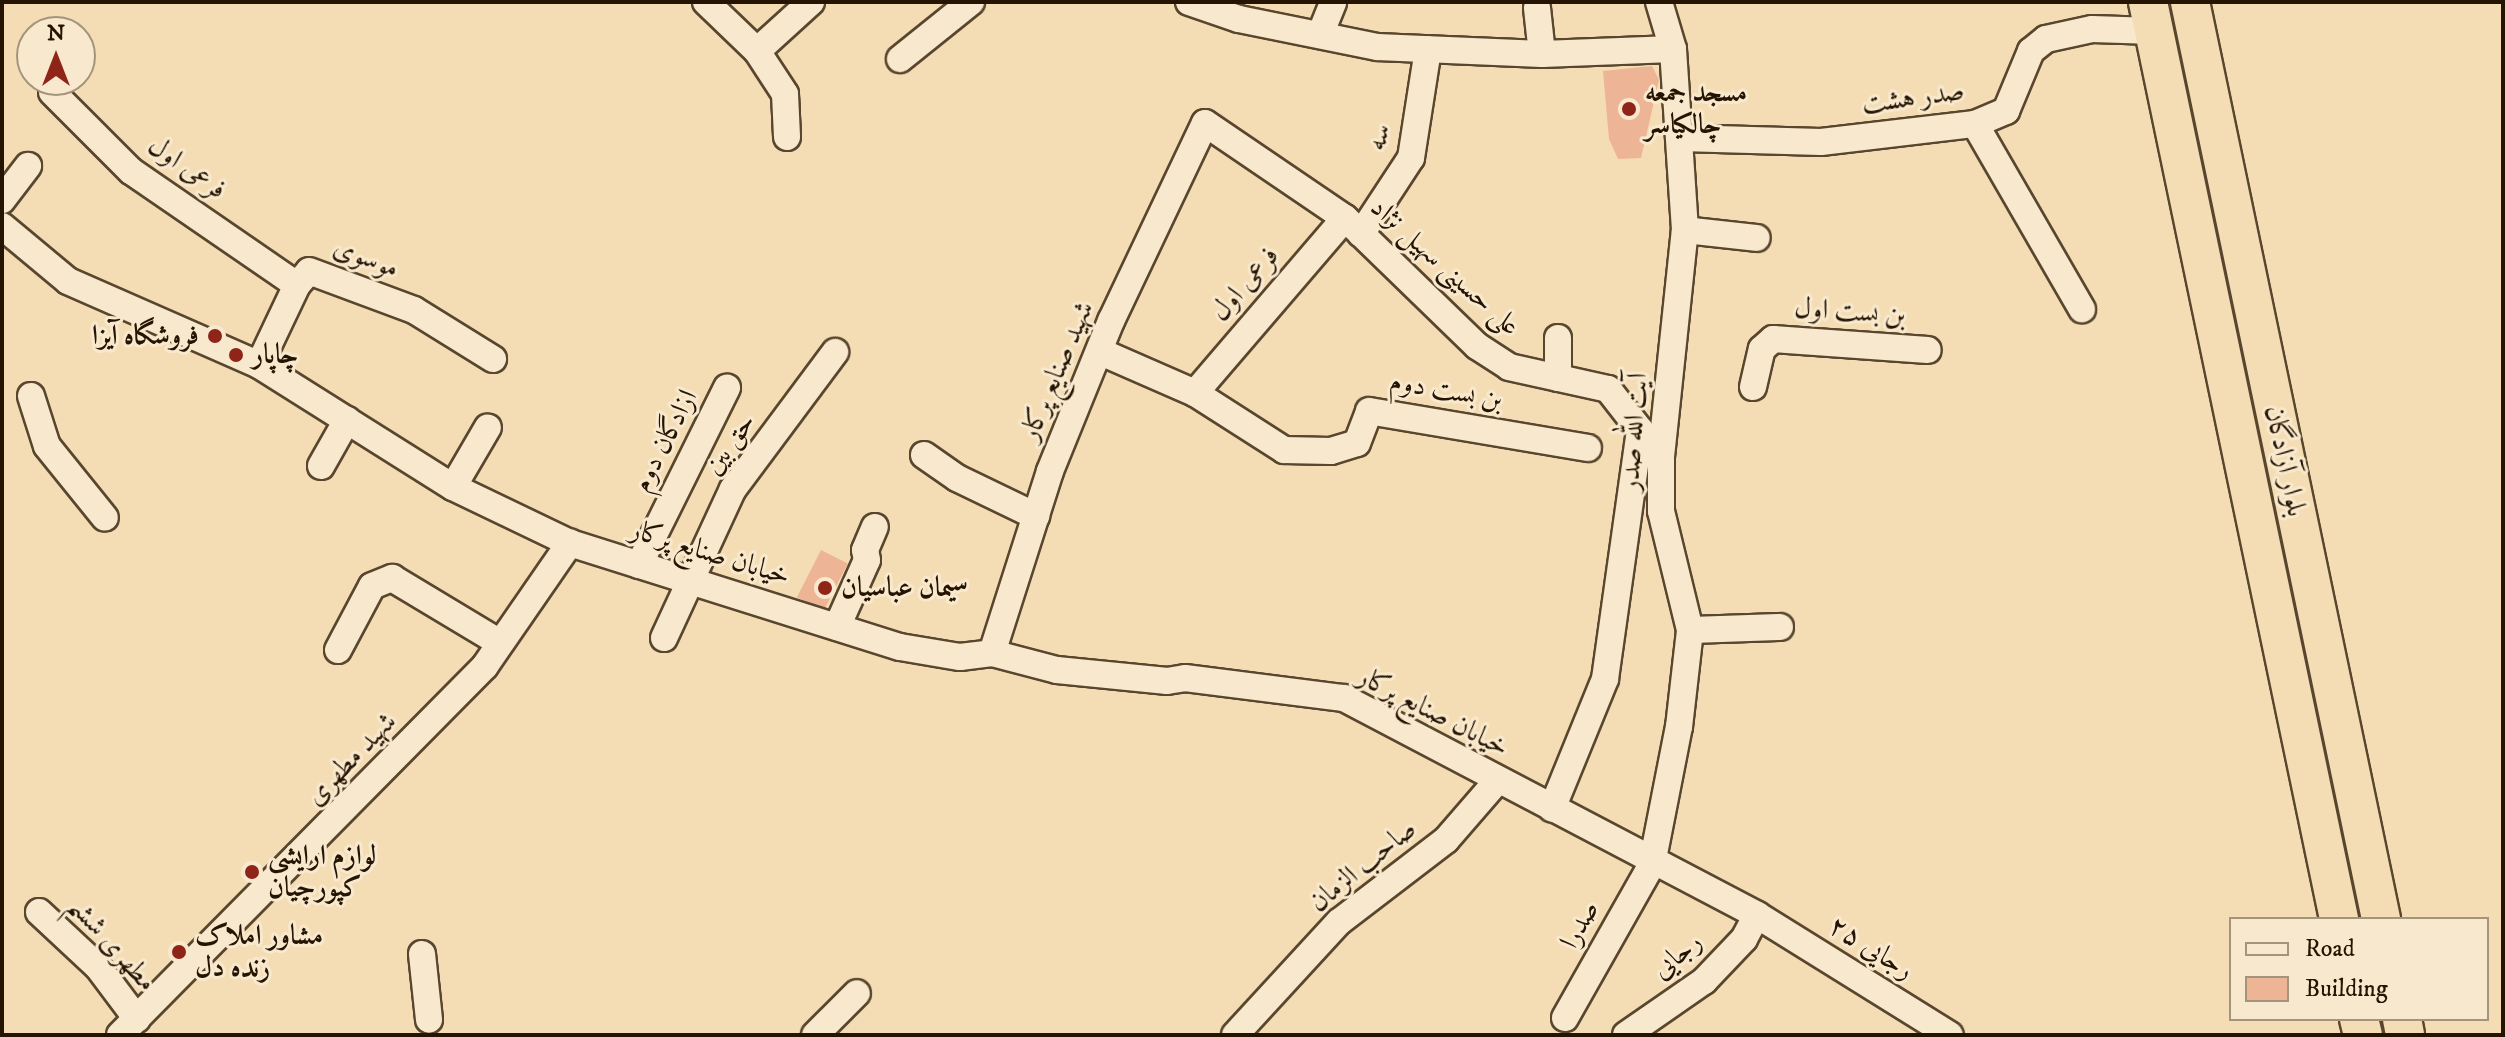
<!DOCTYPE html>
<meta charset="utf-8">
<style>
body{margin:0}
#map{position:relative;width:2505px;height:1037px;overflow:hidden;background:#f4ddb4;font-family:"IM FELL DW Pica",Amiri,serif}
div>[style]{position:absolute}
.building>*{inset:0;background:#edb595;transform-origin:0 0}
.roads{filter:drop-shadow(2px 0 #59462e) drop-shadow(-2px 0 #59462e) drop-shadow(0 2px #59462e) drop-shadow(0 -2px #59462e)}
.minor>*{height:26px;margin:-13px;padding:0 13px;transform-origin:13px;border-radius:13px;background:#f8e9ce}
.highway>*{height:38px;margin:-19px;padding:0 19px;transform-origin:19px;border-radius:19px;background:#f4ddb4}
.dots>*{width:22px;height:22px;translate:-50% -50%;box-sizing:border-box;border:4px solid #f8e9ce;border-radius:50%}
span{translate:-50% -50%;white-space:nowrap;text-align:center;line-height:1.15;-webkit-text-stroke:6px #f8e9ce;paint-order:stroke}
.poi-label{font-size:28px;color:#251401;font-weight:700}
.left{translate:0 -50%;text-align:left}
.right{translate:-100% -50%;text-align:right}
.street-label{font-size:28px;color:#251401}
.frame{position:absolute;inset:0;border:4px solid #251401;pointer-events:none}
.legend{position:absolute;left:2229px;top:917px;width:260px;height:104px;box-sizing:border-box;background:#f8e9ce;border:2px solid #a4947c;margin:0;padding:10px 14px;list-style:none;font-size:24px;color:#251401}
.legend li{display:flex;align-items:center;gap:16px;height:40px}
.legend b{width:40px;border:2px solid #a4947c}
.north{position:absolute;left:16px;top:16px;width:80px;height:80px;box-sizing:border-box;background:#f8e9ce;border:2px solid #a4947c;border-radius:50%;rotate:0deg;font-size:22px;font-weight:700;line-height:32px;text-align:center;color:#251401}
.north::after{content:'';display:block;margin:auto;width:28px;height:36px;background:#8f2418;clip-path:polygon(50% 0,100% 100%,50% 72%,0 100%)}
</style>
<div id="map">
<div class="building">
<div style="clip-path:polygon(1652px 66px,1659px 80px,1641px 158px,1618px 159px,1609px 139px,1603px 71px)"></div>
<div style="left:821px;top:550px;width:30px;height:53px;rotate:27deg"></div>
</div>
<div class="roads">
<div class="minor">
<div style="left:706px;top:2px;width:71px;rotate:43.9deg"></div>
<div style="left:757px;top:51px;width:51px;rotate:56.9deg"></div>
<div style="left:785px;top:94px;width:43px;rotate:87.3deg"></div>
<div style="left:1189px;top:2px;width:53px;rotate:18.8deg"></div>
<div style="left:1239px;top:19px;width:141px;rotate:11.5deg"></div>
<div style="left:1377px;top:47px;width:165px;rotate:2.4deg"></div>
<div style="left:1542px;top:54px;width:131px;rotate:-2.2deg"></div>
<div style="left:1537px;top:8px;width:46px;rotate:83.8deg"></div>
<div style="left:1320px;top:35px;width:35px;rotate:-68deg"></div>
<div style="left:757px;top:51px;width:73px;rotate:-42.2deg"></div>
<div style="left:900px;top:59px;width:91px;rotate:-38.8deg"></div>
<div style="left:52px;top:92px;width:112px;rotate:45deg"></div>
<div style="left:131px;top:171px;width:201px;rotate:34.5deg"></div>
<div style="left:1975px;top:124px;width:214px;rotate:60deg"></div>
<div style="left:1681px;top:138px;width:140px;rotate:1.6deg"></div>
<div style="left:1821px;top:142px;width:155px;rotate:-6.7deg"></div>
<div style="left:1975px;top:124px;width:34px;rotate:-23deg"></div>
<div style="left:2006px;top:111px;width:65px;rotate:-67.4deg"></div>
<div style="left:2031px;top:51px;width:19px;rotate:-39deg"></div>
<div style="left:2046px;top:39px;width:47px;rotate:-12.3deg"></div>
<div style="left:2092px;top:29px;width:62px;rotate:1.8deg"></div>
<div style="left:2px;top:200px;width:43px;rotate:-52.6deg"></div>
<div style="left:2px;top:226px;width:86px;rotate:39.8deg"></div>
<div style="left:68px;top:281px;width:209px;rotate:23.7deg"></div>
<div style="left:259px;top:365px;width:229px;rotate:32.2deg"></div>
<div style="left:453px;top:487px;width:130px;rotate:25.6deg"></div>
<div style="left:570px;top:543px;width:346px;rotate:17.5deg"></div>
<div style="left:900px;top:647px;width:61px;rotate:9.5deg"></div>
<div style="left:960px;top:657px;width:32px;rotate:-7deg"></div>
<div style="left:992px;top:653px;width:67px;rotate:14.7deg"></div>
<div style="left:1057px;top:670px;width:111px;rotate:5.7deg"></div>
<div style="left:1167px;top:681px;width:18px;rotate:-9deg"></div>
<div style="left:1185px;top:678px;width:160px;rotate:7.2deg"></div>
<div style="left:1344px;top:698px;width:467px;rotate:27.7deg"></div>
<div style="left:1757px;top:915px;width:227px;rotate:31.9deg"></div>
<div style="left:1685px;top:230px;width:72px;rotate:6.3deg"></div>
<div style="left:1361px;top:234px;width:91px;rotate:-56.7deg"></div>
<div style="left:1411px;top:158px;width:110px;rotate:-81.1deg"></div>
<div style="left:1558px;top:338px;width:40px;rotate:90deg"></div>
<div style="left:1101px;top:352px;width:103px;rotate:23.6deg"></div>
<div style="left:1195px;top:393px;width:106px;rotate:32.6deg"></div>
<div style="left:1284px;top:450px;width:47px;rotate:1.2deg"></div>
<div style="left:1331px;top:451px;width:27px;rotate:-17deg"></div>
<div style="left:1357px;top:443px;width:34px;rotate:-69deg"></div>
<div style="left:1369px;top:411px;width:222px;rotate:9.6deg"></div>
<div style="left:259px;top:365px;width:89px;rotate:-64.6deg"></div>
<div style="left:297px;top:285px;width:18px;rotate:-49deg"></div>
<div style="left:309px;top:271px;width:112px;rotate:20.4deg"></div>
<div style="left:414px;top:310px;width:93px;rotate:31.8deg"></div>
<div style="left:1753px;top:387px;width:39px;rotate:-77deg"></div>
<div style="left:1762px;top:349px;width:15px;rotate:-42deg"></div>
<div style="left:1773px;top:339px;width:155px;rotate:4.1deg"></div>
<div style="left:1195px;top:393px;width:230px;rotate:-49.4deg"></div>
<div style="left:31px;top:396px;width:52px;rotate:72.3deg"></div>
<div style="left:47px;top:446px;width:92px;rotate:51.1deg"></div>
<div style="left:924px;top:455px;width:40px;rotate:34.9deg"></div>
<div style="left:957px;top:478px;width:88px;rotate:25.7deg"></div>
<div style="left:321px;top:466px;width:53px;rotate:-60.5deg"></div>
<div style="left:453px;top:487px;width:69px;rotate:-59.7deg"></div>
<div style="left:639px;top:565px;width:198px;rotate:-63.6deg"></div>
<div style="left:837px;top:627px;width:73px;rotate:-65.9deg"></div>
<div style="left:867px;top:560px;width:10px;rotate:-101deg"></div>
<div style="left:865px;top:550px;width:25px;rotate:-67deg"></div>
<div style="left:1690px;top:630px;width:90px;rotate:-1.9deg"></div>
<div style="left:664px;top:638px;width:164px;rotate:-65.2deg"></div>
<div style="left:733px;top:489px;width:171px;rotate:-53.3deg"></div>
<div style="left:338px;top:650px;width:72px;rotate:-62deg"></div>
<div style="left:372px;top:586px;width:22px;rotate:-22deg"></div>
<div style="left:392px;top:578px;width:126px;rotate:31deg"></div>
<div style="left:992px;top:653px;width:191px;rotate:-72.3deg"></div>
<div style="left:1050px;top:471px;width:162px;rotate:-67.9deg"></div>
<div style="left:1111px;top:321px;width:219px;rotate:-64.6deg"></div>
<div style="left:1205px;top:123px;width:169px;rotate:34.2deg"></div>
<div style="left:1345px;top:218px;width:184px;rotate:44.1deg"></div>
<div style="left:1477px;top:346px;width:38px;rotate:33deg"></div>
<div style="left:1509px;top:367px;width:101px;rotate:12.5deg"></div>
<div style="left:1608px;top:389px;width:52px;rotate:52deg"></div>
<div style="left:1640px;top:430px;width:251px;rotate:98deg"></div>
<div style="left:1605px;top:679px;width:140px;rotate:112.2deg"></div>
<div style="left:39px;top:912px;width:81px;rotate:43deg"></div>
<div style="left:98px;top:967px;width:65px;rotate:53.1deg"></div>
<div style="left:422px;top:954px;width:66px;rotate:83.9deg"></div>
<div style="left:1565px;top:1018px;width:177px;rotate:-60.5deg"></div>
<div style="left:1652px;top:864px;width:140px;rotate:-78.9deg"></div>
<div style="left:1679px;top:727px;width:98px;rotate:-83.5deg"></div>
<div style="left:1690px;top:630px;width:122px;rotate:-103.7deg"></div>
<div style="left:1661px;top:511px;width:54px;rotate:-90deg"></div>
<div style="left:1661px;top:457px;width:228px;rotate:-84deg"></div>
<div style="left:1685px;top:230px;width:181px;rotate:-93.8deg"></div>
<div style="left:1673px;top:49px;width:49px;rotate:-106.6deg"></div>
<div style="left:120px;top:1035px;width:519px;rotate:-45.31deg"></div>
<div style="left:485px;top:666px;width:150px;rotate:-55.4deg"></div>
<div style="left:815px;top:1035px;width:59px;rotate:-45deg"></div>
<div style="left:1235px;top:1035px;width:154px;rotate:-47.4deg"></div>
<div style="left:1339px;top:922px;width:135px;rotate:-37.5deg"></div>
<div style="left:1446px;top:840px;width:79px;rotate:-49.1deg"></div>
<div style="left:1626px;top:1035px;width:95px;rotate:-34.7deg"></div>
<div style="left:1704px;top:981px;width:58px;rotate:-46.4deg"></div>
<div style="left:1744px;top:939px;width:27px;rotate:-62deg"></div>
</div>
<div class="highway">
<div style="left:2148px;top:2px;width:937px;rotate:78.23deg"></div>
<div style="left:2190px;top:2px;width:937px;rotate:78.23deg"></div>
<div style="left:2359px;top:1019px;width:16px;rotate:76deg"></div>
<div style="left:2402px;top:1019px;width:16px;rotate:79deg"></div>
</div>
</div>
<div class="dots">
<div style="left:1629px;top:109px;background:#8f2418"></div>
<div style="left:215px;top:336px;background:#8f2418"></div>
<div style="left:236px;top:355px;background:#8f2418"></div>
<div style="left:825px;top:588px;background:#8f2418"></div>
<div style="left:252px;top:872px;background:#8f2418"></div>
<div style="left:179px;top:952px;background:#8f2418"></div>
</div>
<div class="poi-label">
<span class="left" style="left:1645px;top:109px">مسجد جمعه<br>چالکیاسر</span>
<span class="right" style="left:199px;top:336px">فروشگاه آیزا</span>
<span class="left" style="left:252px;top:355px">چاپار</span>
<span class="left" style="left:841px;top:588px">سیمان عباسیان</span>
<span class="left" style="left:268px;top:872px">لوازم ارایشی<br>کپورچیان</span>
<span class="left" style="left:195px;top:952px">مشاور املاک<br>زنده دل</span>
</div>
<div class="street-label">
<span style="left:1913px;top:98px;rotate:-8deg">صدر هشت</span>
<span style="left:1379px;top:137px;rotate:-72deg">سه</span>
<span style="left:187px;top:168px;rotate:35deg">فرعی اول</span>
<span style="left:366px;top:258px;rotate:21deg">موسوی</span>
<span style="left:1445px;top:267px;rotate:42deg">علی حسینی سهیل نژاد</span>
<span style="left:1245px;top:284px;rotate:-49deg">فرعی اول</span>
<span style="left:1850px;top:312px;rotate:4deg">بن بست اول</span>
<span style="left:1057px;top:371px;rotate:-67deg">شهید صنایع پرکار</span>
<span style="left:1446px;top:391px;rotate:10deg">بن بست دوم</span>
<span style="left:1634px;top:432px;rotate:-86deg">آیت الله صدر</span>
<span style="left:665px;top:441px;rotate:-63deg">ازادگان دوم</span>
<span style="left:730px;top:444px;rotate:-54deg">حق بین</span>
<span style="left:2285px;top:461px;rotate:78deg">بلوار آزادگان</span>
<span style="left:710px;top:553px;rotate:17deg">خیابان صنایع پرکار</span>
<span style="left:1433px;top:712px;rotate:27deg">خیابان صنایع پرکار</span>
<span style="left:351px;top:759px;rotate:-46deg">شهید مطهری</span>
<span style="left:1363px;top:866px;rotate:-39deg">صاحب الزمان</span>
<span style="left:1580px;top:925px;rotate:-61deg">صدرا</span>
<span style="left:112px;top:944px;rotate:48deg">مطهری ششم</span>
<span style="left:1871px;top:948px;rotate:32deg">رجایی ۲۵</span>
<span style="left:1677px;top:956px;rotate:-40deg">رجایی</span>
</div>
<div class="frame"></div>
<ul class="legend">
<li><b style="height:10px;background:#f8e9ce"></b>Road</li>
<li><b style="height:22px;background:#edb595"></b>Building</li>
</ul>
<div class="north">N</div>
</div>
